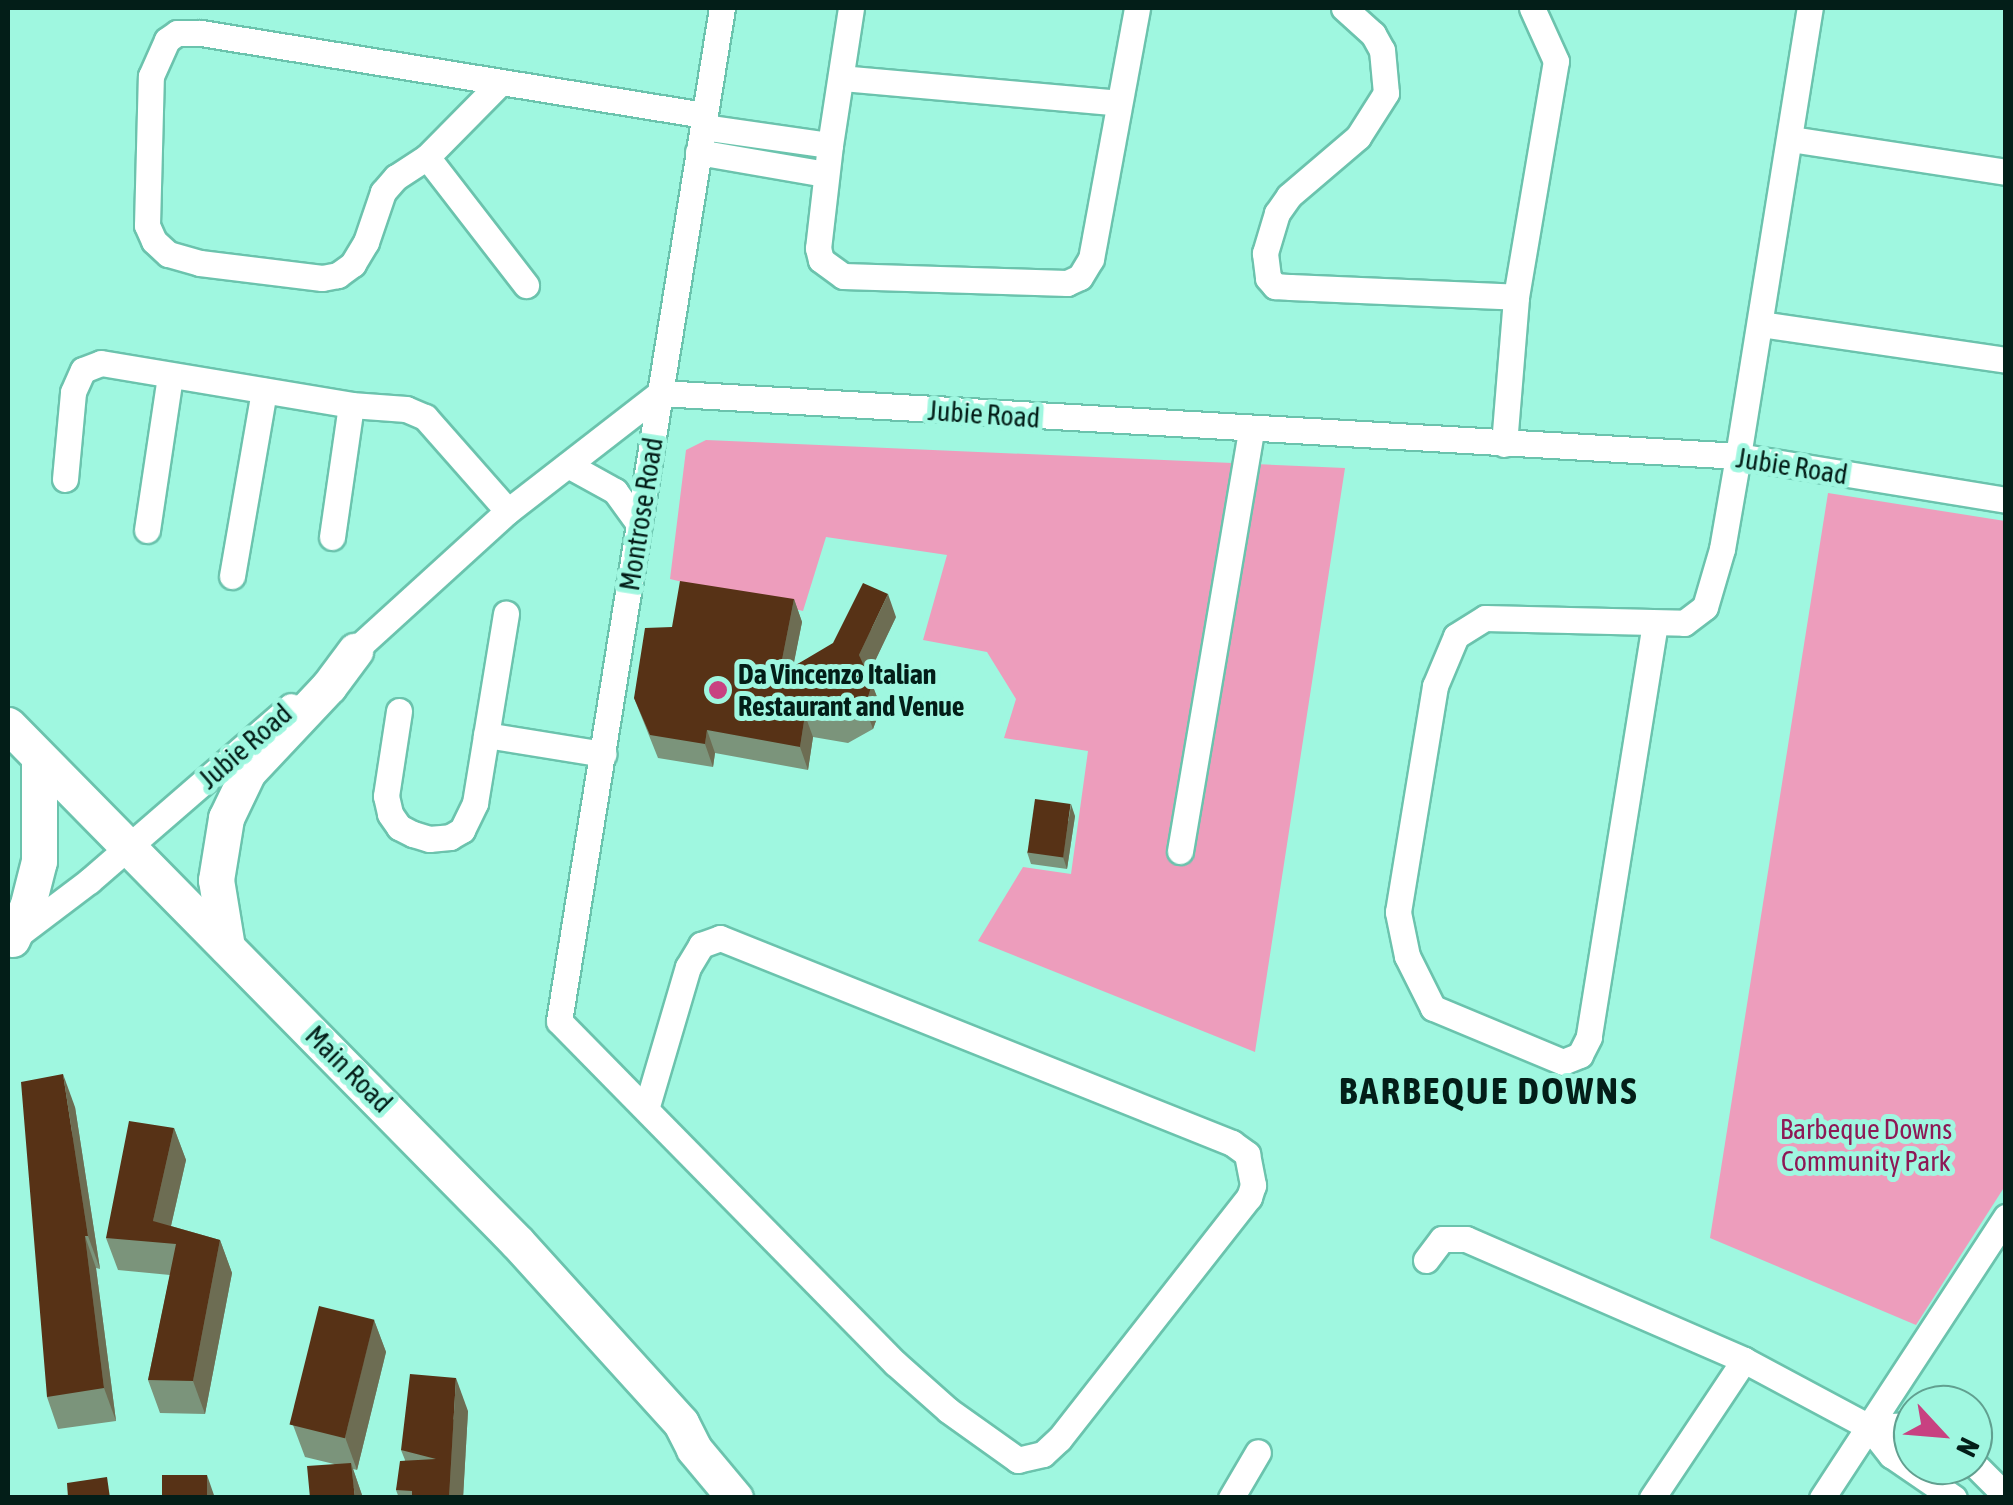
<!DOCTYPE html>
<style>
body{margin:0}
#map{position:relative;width:2013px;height:1505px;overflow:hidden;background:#9ff7e0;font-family:"Asap Condensed",sans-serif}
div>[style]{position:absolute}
.green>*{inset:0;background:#ed9dbc}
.roads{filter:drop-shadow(2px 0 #6bc3ad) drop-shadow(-2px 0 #6bc3ad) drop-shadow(0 2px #6bc3ad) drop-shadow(0 -2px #6bc3ad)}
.street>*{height:25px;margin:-12.5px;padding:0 12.5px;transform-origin:12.5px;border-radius:12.5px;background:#fff}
.secondary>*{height:35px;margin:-17.5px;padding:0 17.5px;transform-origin:17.5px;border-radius:17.5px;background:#fff}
.wall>*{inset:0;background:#7b947b}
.shaded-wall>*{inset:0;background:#6d6d53}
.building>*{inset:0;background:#573216;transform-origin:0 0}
.dots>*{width:28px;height:28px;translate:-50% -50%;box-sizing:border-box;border:5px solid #9ff7e0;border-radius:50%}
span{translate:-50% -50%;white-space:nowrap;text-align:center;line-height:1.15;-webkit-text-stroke:10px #9ff7e0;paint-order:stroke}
.street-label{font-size:28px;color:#031e18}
.poi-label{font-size:28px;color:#031e18;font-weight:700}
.left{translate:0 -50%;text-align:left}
.park-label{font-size:28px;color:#8e1855}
.district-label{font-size:38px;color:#031e18;font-weight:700;letter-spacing:2.5px}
.frame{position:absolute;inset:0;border:10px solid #031e18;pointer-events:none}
.north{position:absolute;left:1893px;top:1385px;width:100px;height:100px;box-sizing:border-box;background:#9ff7e0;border:2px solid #61a090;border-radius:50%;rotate:116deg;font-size:28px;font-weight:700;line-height:40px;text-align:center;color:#031e18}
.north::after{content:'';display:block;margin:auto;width:35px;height:45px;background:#c84181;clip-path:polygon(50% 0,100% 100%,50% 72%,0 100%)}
</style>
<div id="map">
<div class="green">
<div style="clip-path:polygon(706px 440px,1345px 468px,1255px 1052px,978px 941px,1023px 867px,1071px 874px,1088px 751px,1004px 738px,1016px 699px,987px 652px,923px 640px,947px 555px,826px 537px,803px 611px,670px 579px,686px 450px)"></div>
<div style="clip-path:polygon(1828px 493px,2005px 521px,2005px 1186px,1916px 1325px,1710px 1238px)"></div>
</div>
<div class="roads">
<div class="street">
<div style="left:851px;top:8px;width:139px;rotate:98.7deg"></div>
<div style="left:830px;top:145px;width:104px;rotate:96.6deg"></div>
<div style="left:818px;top:248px;width:12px;rotate:76deg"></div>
<div style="left:821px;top:260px;width:27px;rotate:36deg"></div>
<div style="left:843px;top:276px;width:224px;rotate:1.8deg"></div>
<div style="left:1067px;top:283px;width:14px;rotate:-25deg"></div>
<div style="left:1080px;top:277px;width:21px;rotate:-59deg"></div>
<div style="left:1091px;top:259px;width:255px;rotate:-79.6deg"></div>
<div style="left:1344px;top:8px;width:39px;rotate:42deg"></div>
<div style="left:1373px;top:34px;width:18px;rotate:61deg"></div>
<div style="left:1382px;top:50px;width:43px;rotate:84.7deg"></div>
<div style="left:1386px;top:93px;width:52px;rotate:122.5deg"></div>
<div style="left:1358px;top:137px;width:91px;rotate:139.5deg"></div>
<div style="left:1289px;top:196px;width:21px;rotate:125deg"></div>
<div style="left:1277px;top:213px;width:42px;rotate:106.7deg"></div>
<div style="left:1265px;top:253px;width:25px;rotate:83deg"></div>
<div style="left:1268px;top:278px;width:11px;rotate:49deg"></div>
<div style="left:1275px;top:286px;width:16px;rotate:4deg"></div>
<div style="left:1291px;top:287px;width:225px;rotate:2.5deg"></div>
<div style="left:1516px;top:297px;width:239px;rotate:-80.4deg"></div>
<div style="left:1556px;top:61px;width:58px;rotate:-114.4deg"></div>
<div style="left:841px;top:78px;width:279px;rotate:5.1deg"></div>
<div style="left:499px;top:84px;width:103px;rotate:134.6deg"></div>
<div style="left:427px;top:157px;width:37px;rotate:147deg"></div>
<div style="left:396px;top:177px;width:20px;rotate:131deg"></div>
<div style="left:383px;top:192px;width:53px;rotate:108.8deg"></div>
<div style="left:366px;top:242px;width:26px;rotate:121deg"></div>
<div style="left:353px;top:264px;width:19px;rotate:144deg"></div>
<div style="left:338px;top:275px;width:16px;rotate:169deg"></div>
<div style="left:322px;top:278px;width:123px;rotate:-173deg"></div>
<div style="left:200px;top:263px;width:33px;rotate:-164deg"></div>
<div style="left:168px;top:254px;width:19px;rotate:-137deg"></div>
<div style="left:154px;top:241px;width:17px;rotate:-114deg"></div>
<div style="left:147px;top:225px;width:149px;rotate:-88.5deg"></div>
<div style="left:151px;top:76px;width:39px;rotate:-66deg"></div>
<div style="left:167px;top:40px;width:12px;rotate:-35deg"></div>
<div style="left:177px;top:33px;width:24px"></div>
<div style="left:201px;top:33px;width:510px;rotate:9.26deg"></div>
<div style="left:703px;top:127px;width:128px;rotate:8.1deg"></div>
<div style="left:1791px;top:139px;width:218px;rotate:8.7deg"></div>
<div style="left:698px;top:152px;width:130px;rotate:9.8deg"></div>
<div style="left:427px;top:157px;width:162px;rotate:52.3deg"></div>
<div style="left:1760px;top:324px;width:249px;rotate:8.3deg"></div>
<div style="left:1504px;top:444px;width:147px;rotate:-85.3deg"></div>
<div style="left:568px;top:465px;width:54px;rotate:29deg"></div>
<div style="left:615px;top:491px;width:41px;rotate:54deg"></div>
<div style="left:65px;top:479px;width:87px;rotate:-84.7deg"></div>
<div style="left:73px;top:392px;width:24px;rotate:-66deg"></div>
<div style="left:83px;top:370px;width:19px;rotate:-21deg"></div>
<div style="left:101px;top:363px;width:254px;rotate:9.5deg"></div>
<div style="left:351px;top:405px;width:55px;rotate:4.2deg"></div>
<div style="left:406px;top:409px;width:21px;rotate:23deg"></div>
<div style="left:425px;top:417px;width:125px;rotate:48.6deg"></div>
<div style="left:147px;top:530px;width:155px;rotate:-81.5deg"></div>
<div style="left:332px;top:537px;width:133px;rotate:-81.8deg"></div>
<div style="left:232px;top:576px;width:188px;rotate:-80.2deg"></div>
<div style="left:1655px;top:623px;width:419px;rotate:99.1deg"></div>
<div style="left:1589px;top:1037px;width:20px;rotate:117deg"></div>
<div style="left:1580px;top:1055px;width:18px;rotate:158deg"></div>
<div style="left:1563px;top:1062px;width:141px;rotate:-157.4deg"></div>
<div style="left:1433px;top:1008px;width:58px;rotate:-116.6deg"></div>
<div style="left:1407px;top:956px;width:45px;rotate:-101.6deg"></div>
<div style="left:1398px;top:912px;width:229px;rotate:-80.7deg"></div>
<div style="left:1435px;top:686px;width:54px;rotate:-67.2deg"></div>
<div style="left:1456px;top:636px;width:34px;rotate:-32deg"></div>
<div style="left:1485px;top:618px;width:199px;rotate:1.4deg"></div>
<div style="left:1684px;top:623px;width:26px;rotate:-37deg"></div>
<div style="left:1705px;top:607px;width:60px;rotate:-73.7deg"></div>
<div style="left:1722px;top:549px;width:94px;rotate:-80.2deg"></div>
<div style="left:1738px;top:456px;width:454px;rotate:-80.9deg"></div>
<div style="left:344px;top:660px;width:222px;rotate:-42.3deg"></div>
<div style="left:508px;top:511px;width:192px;rotate:-37.8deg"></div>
<div style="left:660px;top:393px;width:1080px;rotate:3.34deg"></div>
<div style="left:1738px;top:456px;width:272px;rotate:9.3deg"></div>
<div style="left:399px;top:711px;width:86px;rotate:98.7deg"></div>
<div style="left:386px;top:796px;width:18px;rotate:77deg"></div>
<div style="left:390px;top:814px;width:16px;rotate:55deg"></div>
<div style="left:399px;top:827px;width:16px;rotate:27deg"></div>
<div style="left:413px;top:834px;width:17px;rotate:17deg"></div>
<div style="left:429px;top:839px;width:21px;rotate:-5deg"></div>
<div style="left:450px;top:837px;width:14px;rotate:-30deg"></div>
<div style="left:462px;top:830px;width:30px;rotate:-64deg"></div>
<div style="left:475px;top:803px;width:192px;rotate:-80.7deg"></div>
<div style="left:486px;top:735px;width:119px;rotate:9.2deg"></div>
<div style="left:1180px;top:851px;width:426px;rotate:-80.4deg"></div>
<div style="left:15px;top:937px;width:93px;rotate:-37.1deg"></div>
<div style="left:89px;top:881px;width:267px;rotate:-40.9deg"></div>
<div style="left:647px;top:1106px;width:145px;rotate:-73.6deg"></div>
<div style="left:688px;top:967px;width:26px;rotate:-59deg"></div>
<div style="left:701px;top:945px;width:20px;rotate:-20deg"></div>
<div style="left:720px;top:938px;width:552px;rotate:21.82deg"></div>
<div style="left:1232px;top:1143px;width:19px;rotate:36deg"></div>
<div style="left:1247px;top:1154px;width:32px;rotate:79deg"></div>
<div style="left:1253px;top:1185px;width:13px;rotate:108deg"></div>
<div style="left:1249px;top:1197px;width:308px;rotate:128.1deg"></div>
<div style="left:1059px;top:1439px;width:22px;rotate:137deg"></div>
<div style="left:1043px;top:1454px;width:26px;rotate:167deg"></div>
<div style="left:1018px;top:1460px;width:86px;rotate:-144.5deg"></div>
<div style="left:948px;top:1410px;width:71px;rotate:-138.4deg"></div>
<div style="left:895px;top:1363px;width:479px;rotate:-134.5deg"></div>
<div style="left:559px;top:1021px;width:1026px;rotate:-80.86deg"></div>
<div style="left:1426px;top:1260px;width:26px;rotate:-53deg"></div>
<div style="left:1442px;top:1239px;width:24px"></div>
<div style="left:1466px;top:1239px;width:303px;rotate:23.5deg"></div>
<div style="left:1744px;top:1360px;width:142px;rotate:28.2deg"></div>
<div style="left:1869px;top:1427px;width:36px;rotate:52deg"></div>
<div style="left:1891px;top:1455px;width:76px;rotate:34.3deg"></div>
<div style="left:1869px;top:1427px;width:44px;rotate:-2.6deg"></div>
<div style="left:1973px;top:1463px;width:47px;rotate:45deg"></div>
<div style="left:1231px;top:1498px;width:53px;rotate:-59.6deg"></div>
<div style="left:1652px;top:1498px;width:166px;rotate:-56.3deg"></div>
<div style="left:1822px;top:1498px;width:336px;rotate:-56.8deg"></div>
</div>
<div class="secondary">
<div style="left:8px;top:725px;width:726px;rotate:45.45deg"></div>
<div style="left:517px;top:1242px;width:244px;rotate:47.8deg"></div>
<div style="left:681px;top:1423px;width:29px;rotate:63deg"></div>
<div style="left:694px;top:1449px;width:64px;rotate:50.1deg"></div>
<div style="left:12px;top:939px;width:38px;rotate:-65deg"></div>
<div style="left:28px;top:904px;width:44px;rotate:-75.7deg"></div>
<div style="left:39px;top:861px;width:100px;rotate:-90deg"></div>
<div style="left:227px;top:947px;width:68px;rotate:-99.3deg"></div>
<div style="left:216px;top:880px;width:63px;rotate:-80.8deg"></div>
<div style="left:226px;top:818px;width:51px;rotate:-64.4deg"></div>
<div style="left:248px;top:772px;width:118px;rotate:-46.7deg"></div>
<div style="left:329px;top:686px;width:44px;rotate:-53.4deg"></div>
</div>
</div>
<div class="wall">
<div style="clip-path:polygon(794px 599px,802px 622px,793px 666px,896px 617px,868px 675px,881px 707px,873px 729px,848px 743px,813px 737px,808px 770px,715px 753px,713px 767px,658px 758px,634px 698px,672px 627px)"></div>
<div style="clip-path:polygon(1075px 816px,1067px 869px,1031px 864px,1027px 852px)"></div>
<div style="clip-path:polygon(75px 1107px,100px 1269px,96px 1268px,116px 1421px,58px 1429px,47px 1397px)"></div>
<div style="clip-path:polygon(174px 1128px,186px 1160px,171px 1226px,220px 1240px,232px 1273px,205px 1414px,160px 1413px,148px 1380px,170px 1275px,118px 1270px,106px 1238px)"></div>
<div style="clip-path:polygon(374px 1320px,386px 1352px,357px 1470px,353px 1469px,363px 1498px,334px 1464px,305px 1457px,293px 1425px)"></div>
<div style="clip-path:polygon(468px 1411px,463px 1498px,399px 1498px,396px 1490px,405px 1460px,401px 1450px)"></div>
</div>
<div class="shaded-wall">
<div style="clip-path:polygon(888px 594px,896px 617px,867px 678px,859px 655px)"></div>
<div style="clip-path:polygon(794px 599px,802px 622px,787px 698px,779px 675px)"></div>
<div style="clip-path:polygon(872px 684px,881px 707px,873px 729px,865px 707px)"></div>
<div style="clip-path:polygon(805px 715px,813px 737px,808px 770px,800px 747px)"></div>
<div style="clip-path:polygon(707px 730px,715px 753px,713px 767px,705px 744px)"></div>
<div style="clip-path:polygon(1071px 804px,1075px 816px,1067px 869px,1063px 857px)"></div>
<div style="clip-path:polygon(63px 1074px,75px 1107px,100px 1269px,88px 1236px)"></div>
<div style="clip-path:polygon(174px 1128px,186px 1160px,167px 1243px,153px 1221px)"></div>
<div style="clip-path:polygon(85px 1236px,96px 1268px,116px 1421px,104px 1388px)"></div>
<div style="clip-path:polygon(220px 1240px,232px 1273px,205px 1414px,193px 1381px)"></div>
<div style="clip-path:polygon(374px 1320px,386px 1352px,357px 1470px,345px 1437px)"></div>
<div style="clip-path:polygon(456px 1378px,468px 1411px,463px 1498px,449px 1498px)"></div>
<div style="clip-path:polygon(351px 1463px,363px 1498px,355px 1498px)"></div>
<div style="clip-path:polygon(207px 1475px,215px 1498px,207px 1498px)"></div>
</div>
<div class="building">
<div style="clip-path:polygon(680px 581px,794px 599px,779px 675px,833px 643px,863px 583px,888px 594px,859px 655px,872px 684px,865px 707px,839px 720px,805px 715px,800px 747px,707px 730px,705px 744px,650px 735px,634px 698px,645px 628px,672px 627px)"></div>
<div style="left:1035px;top:799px;width:36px;height:54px;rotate:8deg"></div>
<div style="clip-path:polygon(63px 1074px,88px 1236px,85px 1236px,104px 1388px,47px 1397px,21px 1082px)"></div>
<div style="clip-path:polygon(129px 1121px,174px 1128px,153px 1221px,220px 1240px,193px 1381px,148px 1380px,176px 1244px,106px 1238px)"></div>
<div style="left:319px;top:1306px;width:57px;height:122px;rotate:14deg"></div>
<div style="clip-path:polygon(410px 1374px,456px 1378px,449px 1498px,412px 1498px,412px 1491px,396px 1490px,400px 1461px,436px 1459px,401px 1450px)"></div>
<div style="clip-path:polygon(351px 1463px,355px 1498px,310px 1498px,307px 1466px)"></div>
<div style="left:207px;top:1475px;width:23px;height:45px;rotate:90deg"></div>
<div style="clip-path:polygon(107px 1477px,110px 1498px,68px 1498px,67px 1483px)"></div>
</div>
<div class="dots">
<div style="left:718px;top:690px;background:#c84181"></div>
</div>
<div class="street-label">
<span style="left:984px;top:414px;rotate:4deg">Jubie Road</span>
<span style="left:1792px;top:466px;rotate:9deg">Jubie Road</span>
<span style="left:641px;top:514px;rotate:-81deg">Montrose Road</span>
<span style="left:245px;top:746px;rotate:-41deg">Jubie Road</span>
<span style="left:349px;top:1069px;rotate:45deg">Main Road</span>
</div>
<div class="poi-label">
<span class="left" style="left:738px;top:690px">Da Vincenzo Italian<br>Restaurant and Venue</span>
</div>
<div class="park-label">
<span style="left:1866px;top:1145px">Barbeque Downs<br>Community Park</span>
</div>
<div class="district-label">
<span style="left:1489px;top:1091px">BARBEQUE DOWNS</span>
</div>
<div class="frame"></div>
<div class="north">N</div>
</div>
